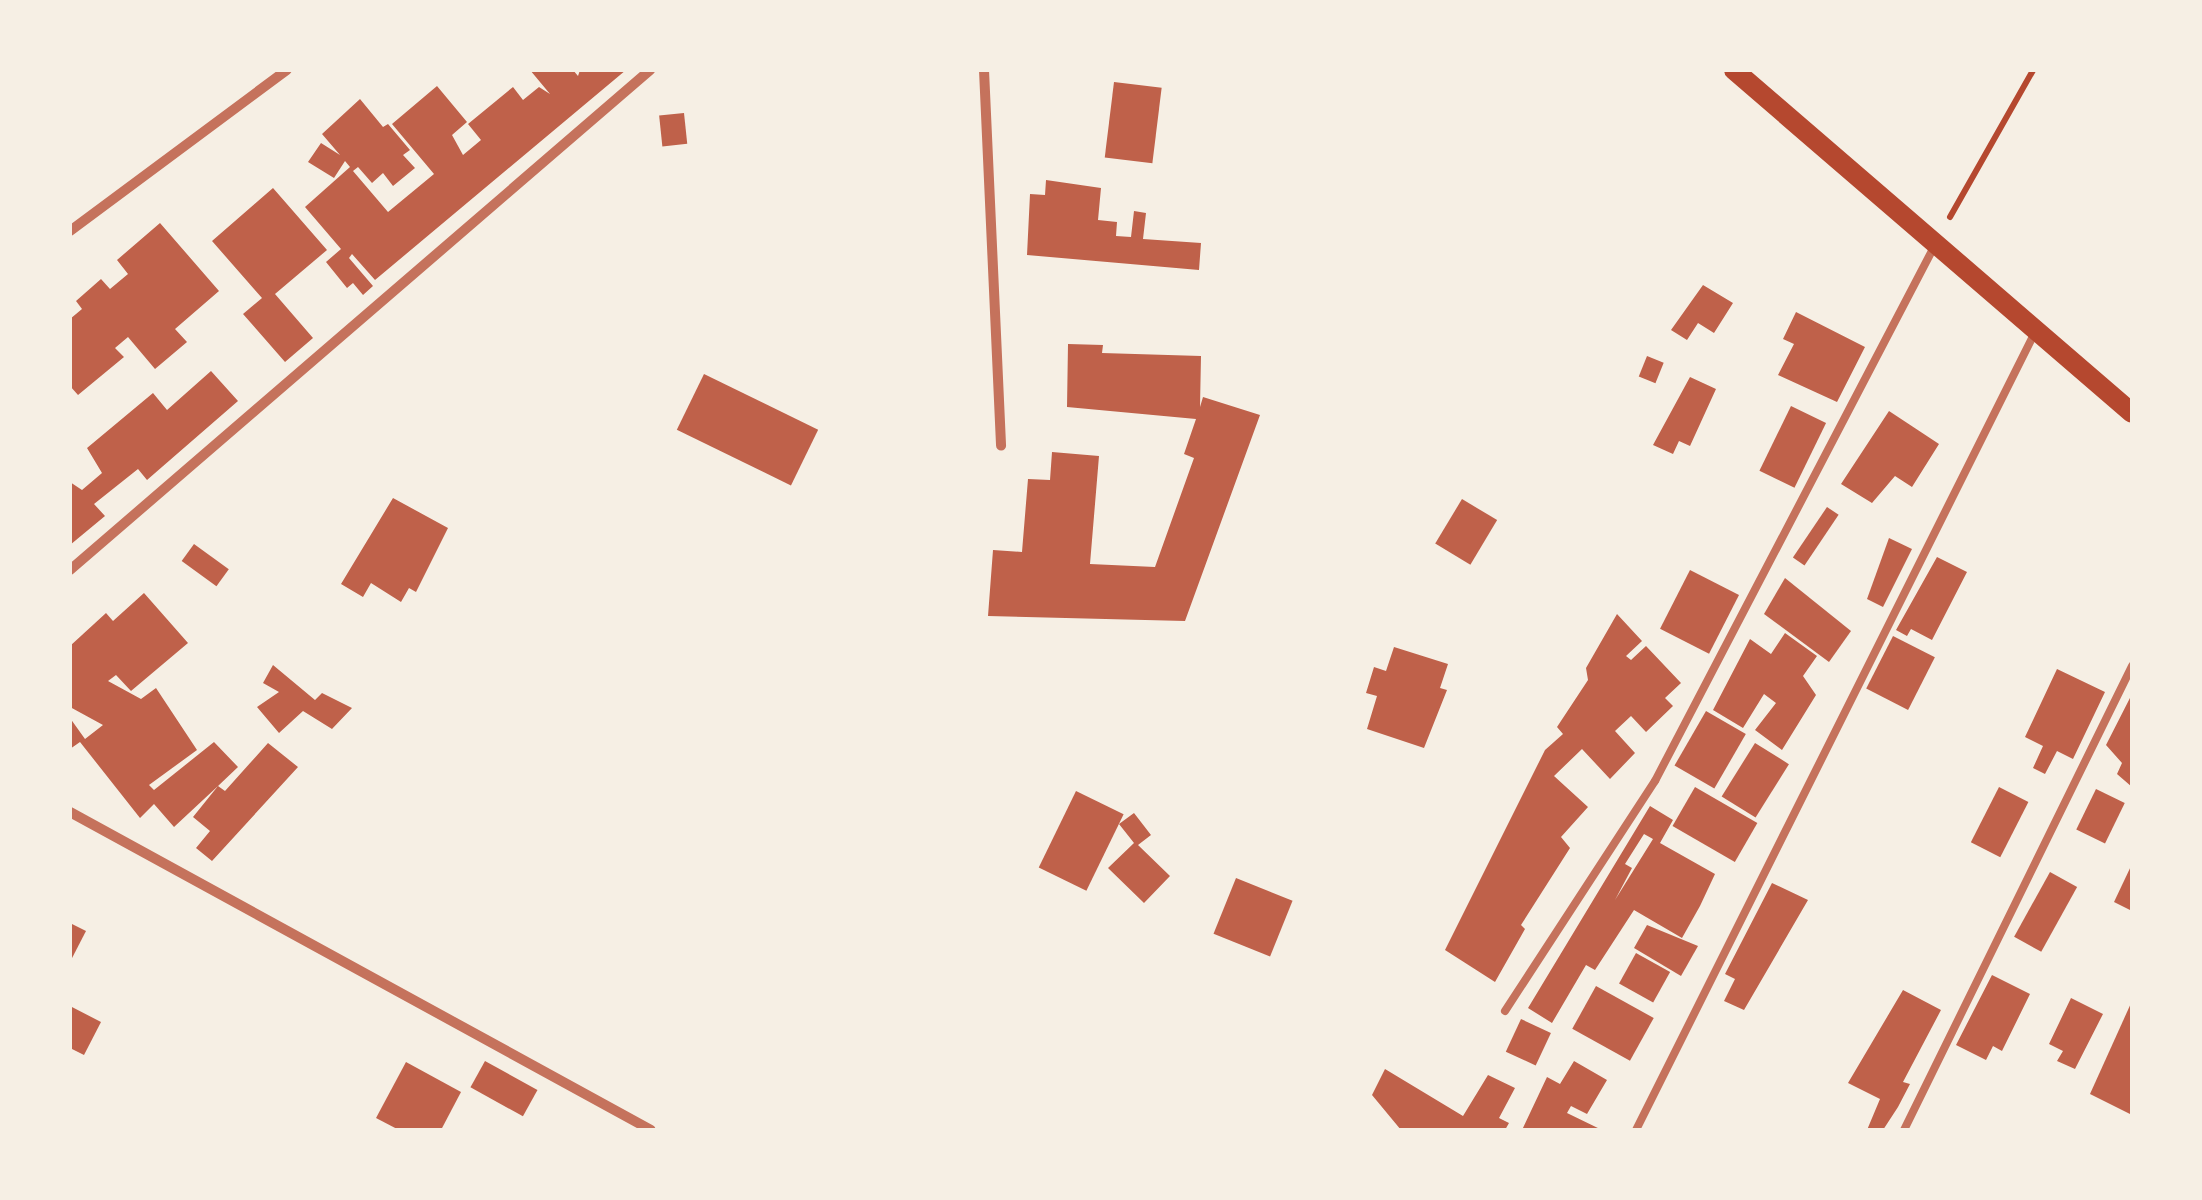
<!DOCTYPE html>
<style>
body{margin:0}
#map{position:relative;width:2202px;height:1200px;overflow:hidden;background:#f6efe4;font-family:Overpass,sans-serif}
div>[style]{position:absolute}
.building>*{inset:0;background:#bf614a;transform-origin:0 0}
.path>*{height:6px;margin:-3px;padding:0 3px;transform-origin:3px;border-radius:3px;background:#b5482f}
.service>*{height:8px;margin:-4px;padding:0 4px;transform-origin:4px;border-radius:4px;background:#c5725c}
.minor>*{height:10px;margin:-5px;padding:0 5px;transform-origin:5px;border-radius:5px;background:#c5725c}
.secondary>*{height:20px;margin:-10px;padding:0 10px;transform-origin:10px;border-radius:10px;background:#b5482f}
span{translate:-50% -50%;white-space:nowrap;text-align:center;line-height:1.15;-webkit-text-stroke:10px #f6efe4;paint-order:stroke}
.frame{position:absolute;inset:0;border:72px solid #f6efe4;pointer-events:none}
</style>
<div id="map">
<div class="building">
<div style="clip-path:polygon(530px 70px,573px 70px,578px 76px,580px 70px,626px 70px,375px 280px,352px 254px,349px 258px,373px 286px,363px 295px,353px 283px,347px 288px,326px 262px,341px 249px,305px 207px,350px 167px,345px 161px,334px 178px,308px 162px,321px 143px,340px 155px,322px 134px,360px 99px,383px 127px,388px 124px,410px 150px,403px 155px,415px 168px,393px 186px,383px 173px,372px 183px,358px 167px,353px 171px,388px 212px,434px 174px,392px 124px,437px 86px,467px 122px,452px 135px,463px 155px,481px 140px,468px 124px,513px 87px,523px 100px,539px 87px,550px 94px)"></div>
<div style="left:1114px;top:82px;width:48px;height:76px;rotate:7deg"></div>
<div style="left:684px;top:113px;width:31px;height:25px;rotate:84deg"></div>
<div style="clip-path:polygon(1046px 180px,1101px 188px,1098px 220px,1117px 222px,1116px 236px,1131px 237px,1134px 211px,1146px 213px,1143px 239px,1201px 243px,1199px 270px,1027px 255px,1030px 194px,1045px 195px)"></div>
<div style="clip-path:polygon(273px 188px,327px 250px,275px 294px,313px 338px,285px 362px,243px 314px,262px 298px,212px 241px)"></div>
<div style="clip-path:polygon(160px 223px,219px 291px,175px 329px,187px 342px,155px 369px,128px 337px,115px 348px,124px 357px,78px 395px,70px 386px,70px 319px,82px 309px,76px 301px,101px 279px,110px 289px,128px 274px,117px 260px)"></div>
<div style="clip-path:polygon(1703px 285px,1733px 303px,1714px 333px,1698px 323px,1687px 340px,1671px 330px)"></div>
<div style="clip-path:polygon(1796px 312px,1865px 347px,1837px 402px,1778px 375px,1794px 344px,1783px 339px)"></div>
<div style="clip-path:polygon(1068px 344px,1103px 345px,1102px 353px,1201px 356px,1200px 407px,1203px 397px,1260px 415px,1185px 621px,988px 616px,993px 550px,1022px 552px,1028px 479px,1050px 480px,1052px 452px,1099px 456px,1090px 564px,1155px 567px,1194px 458px,1184px 454px,1196px 419px,1067px 407px)"></div>
<div style="left:1647px;top:356px;width:18px;height:22px;rotate:22deg"></div>
<div style="clip-path:polygon(211px 371px,238px 401px,147px 480px,138px 469px,94px 504px,105px 516px,70px 545px,70px 482px,82px 490px,102px 473px,87px 448px,153px 393px,167px 410px)"></div>
<div style="left:704px;top:374px;width:127px;height:62px;rotate:26deg"></div>
<div style="clip-path:polygon(1690px 377px,1716px 389px,1690px 446px,1679px 441px,1673px 454px,1653px 445px)"></div>
<div style="left:1791px;top:406px;width:39px;height:72px;rotate:26deg"></div>
<div style="clip-path:polygon(1889px 411px,1939px 444px,1912px 487px,1895px 476px,1872px 503px,1841px 484px)"></div>
<div style="clip-path:polygon(393px 498px,448px 528px,416px 592px,409px 588px,401px 602px,371px 583px,363px 597px,341px 584px)"></div>
<div style="left:1462px;top:499px;width:41px;height:52px;rotate:31deg"></div>
<div style="left:1827px;top:507px;width:14px;height:61px;rotate:34deg"></div>
<div style="clip-path:polygon(1889px 538px,1912px 549px,1883px 607px,1867px 599px)"></div>
<div style="left:194px;top:544px;width:43px;height:21px;rotate:36deg"></div>
<div style="clip-path:polygon(1937px 557px,1967px 572px,1932px 640px,1911px 629px,1907px 636px,1896px 630px)"></div>
<div style="left:1690px;top:570px;width:55px;height:66px;rotate:27deg"></div>
<div style="clip-path:polygon(1785px 578px,1851px 631px,1829px 662px,1764px 614px)"></div>
<div style="clip-path:polygon(144px 593px,188px 643px,131px 691px,116px 675px,108px 681px,141px 699px,156px 688px,197px 750px,149px 785px,154px 790px,214px 742px,238px 767px,218px 786px,225px 791px,268px 743px,298px 767px,212px 861px,196px 848px,210px 831px,193px 817px,218px 786px,174px 827px,154px 804px,140px 818px,80px 742px,70px 749px,70px 718px,85px 739px,103px 725px,70px 707px,70px 646px,106px 613px,113px 621px)"></div>
<div style="clip-path:polygon(1617px 614px,1642px 641px,1626px 656px,1631px 660px,1646px 646px,1681px 683px,1665px 698px,1673px 706px,1646px 732px,1631px 716px,1615px 731px,1635px 753px,1610px 779px,1582px 749px,1554px 776px,1588px 807px,1561px 837px,1570px 848px,1521px 925px,1525px 929px,1495px 982px,1445px 950px,1545px 750px,1563px 734px,1557px 727px,1588px 680px,1586px 668px)"></div>
<div style="clip-path:polygon(1785px 633px,1817px 656px,1803px 676px,1816px 695px,1782px 750px,1755px 730px,1776px 703px,1764px 694px,1743px 728px,1713px 710px,1750px 639px,1771px 654px)"></div>
<div style="left:1893px;top:636px;width:47px;height:59px;rotate:27deg"></div>
<div style="clip-path:polygon(1394px 647px,1448px 664px,1440px 688px,1447px 690px,1424px 748px,1367px 729px,1377px 696px,1366px 693px,1374px 667px,1386px 671px)"></div>
<div style="clip-path:polygon(273px 665px,315px 700px,322px 693px,352px 708px,332px 729px,303px 711px,279px 733px,257px 707px,279px 692px,263px 683px)"></div>
<div style="clip-path:polygon(2057px 669px,2105px 692px,2073px 759px,2057px 751px,2045px 774px,2033px 768px,2043px 746px,2025px 737px)"></div>
<div style="clip-path:polygon(2132px 694px,2132px 787px,2117px 774px,2122px 763px,2106px 745px)"></div>
<div style="left:1706px;top:711px;width:46px;height:63px;rotate:30deg"></div>
<div style="left:1755px;top:743px;width:40px;height:63px;rotate:32deg"></div>
<div style="left:1695px;top:787px;width:72px;height:45px;rotate:30deg"></div>
<div style="left:1999px;top:787px;width:33px;height:62px;rotate:27deg"></div>
<div style="left:2096px;top:789px;width:32px;height:45px;rotate:26deg"></div>
<div style="left:1076px;top:791px;width:53px;height:85px;rotate:26deg"></div>
<div style="clip-path:polygon(evenodd,1650px 806px,1673px 820px,1660px 843px,1715px 874px,1700px 906px,1682px 938px,1634px 910px,1595px 970px,1586px 965px,1552px 1023px,1528px 1008px,1650px 806px,1644px 834px,1653px 839px,1615px 900px,1632px 868px,1625px 864px,1644px 834px)"></div>
<div style="clip-path:polygon(1134px 813px,1151px 835px,1138px 845px,1170px 876px,1144px 903px,1108px 868px,1134px 843px,1119px 824px)"></div>
<div style="clip-path:polygon(2132px 864px,2132px 911px,2114px 902px)"></div>
<div style="left:2050px;top:872px;width:31px;height:74px;rotate:29deg"></div>
<div style="left:1236px;top:878px;width:61px;height:60px;rotate:22deg"></div>
<div style="clip-path:polygon(1772px 883px,1808px 900px,1744px 1010px,1724px 1001px,1735px 979px,1725px 974px)"></div>
<div style="clip-path:polygon(70px 923px,86px 931px,70px 962px)"></div>
<div style="clip-path:polygon(1647px 925px,1698px 946px,1681px 976px,1634px 948px)"></div>
<div style="left:1636px;top:953px;width:39px;height:35px;rotate:29deg"></div>
<div style="clip-path:polygon(1992px 975px,2030px 994px,2002px 1051px,1993px 1046px,1986px 1060px,1956px 1045px)"></div>
<div style="left:1596px;top:986px;width:66px;height:49px;rotate:29deg"></div>
<div style="clip-path:polygon(1903px 990px,1941px 1010px,1903px 1082px,1910px 1084px,1898px 1107px,1883px 1130px,1867px 1130px,1880px 1099px,1848px 1083px)"></div>
<div style="clip-path:polygon(2071px 998px,2103px 1014px,2075px 1069px,2057px 1061px,2063px 1051px,2049px 1044px)"></div>
<div style="clip-path:polygon(2132px 1001px,2132px 1115px,2090px 1094px)"></div>
<div style="clip-path:polygon(70px 1006px,101px 1022px,84px 1055px,70px 1048px)"></div>
<div style="left:1521px;top:1019px;width:33px;height:36px;rotate:25deg"></div>
<div style="left:485px;top:1061px;width:60px;height:30px;rotate:29deg"></div>
<div style="clip-path:polygon(1574px 1061px,1607px 1080px,1587px 1114px,1571px 1106px,1567px 1113px,1602px 1130px,1522px 1130px,1547px 1077px,1560px 1084px)"></div>
<div style="clip-path:polygon(406px 1062px,461px 1092px,441px 1130px,399px 1130px,376px 1118px)"></div>
<div style="clip-path:polygon(1385px 1069px,1463px 1116px,1488px 1075px,1515px 1088px,1499px 1118px,1509px 1123px,1505px 1130px,1401px 1130px,1372px 1095px)"></div>
</div>
<div class="path">
<div style="left:1950px;top:217px;width:169px;rotate:-60.5deg"></div>
</div>
<div class="service">
<div style="left:1505px;top:1011px;width:275px;rotate:-56.9deg"></div>
<div style="left:1655px;top:781px;width:605px;rotate:-62.42deg"></div>
<div style="left:1636px;top:1130px;width:890px;rotate:-63.43deg"></div>
<div style="left:1904px;top:1130px;width:517px;rotate:-63.83deg"></div>
</div>
<div class="minor">
<div style="left:984px;top:70px;width:376px;rotate:87.4deg"></div>
<div style="left:70px;top:231px;width:270px;rotate:-36.6deg"></div>
<div style="left:70px;top:570px;width:766px;rotate:-40.76deg"></div>
<div style="left:70px;top:812px;width:662px;rotate:28.69deg"></div>
</div>
<div class="secondary">
<div style="left:1734px;top:70px;width:525px;rotate:40.76deg"></div>
</div>
<div class="frame"></div>
</div>
